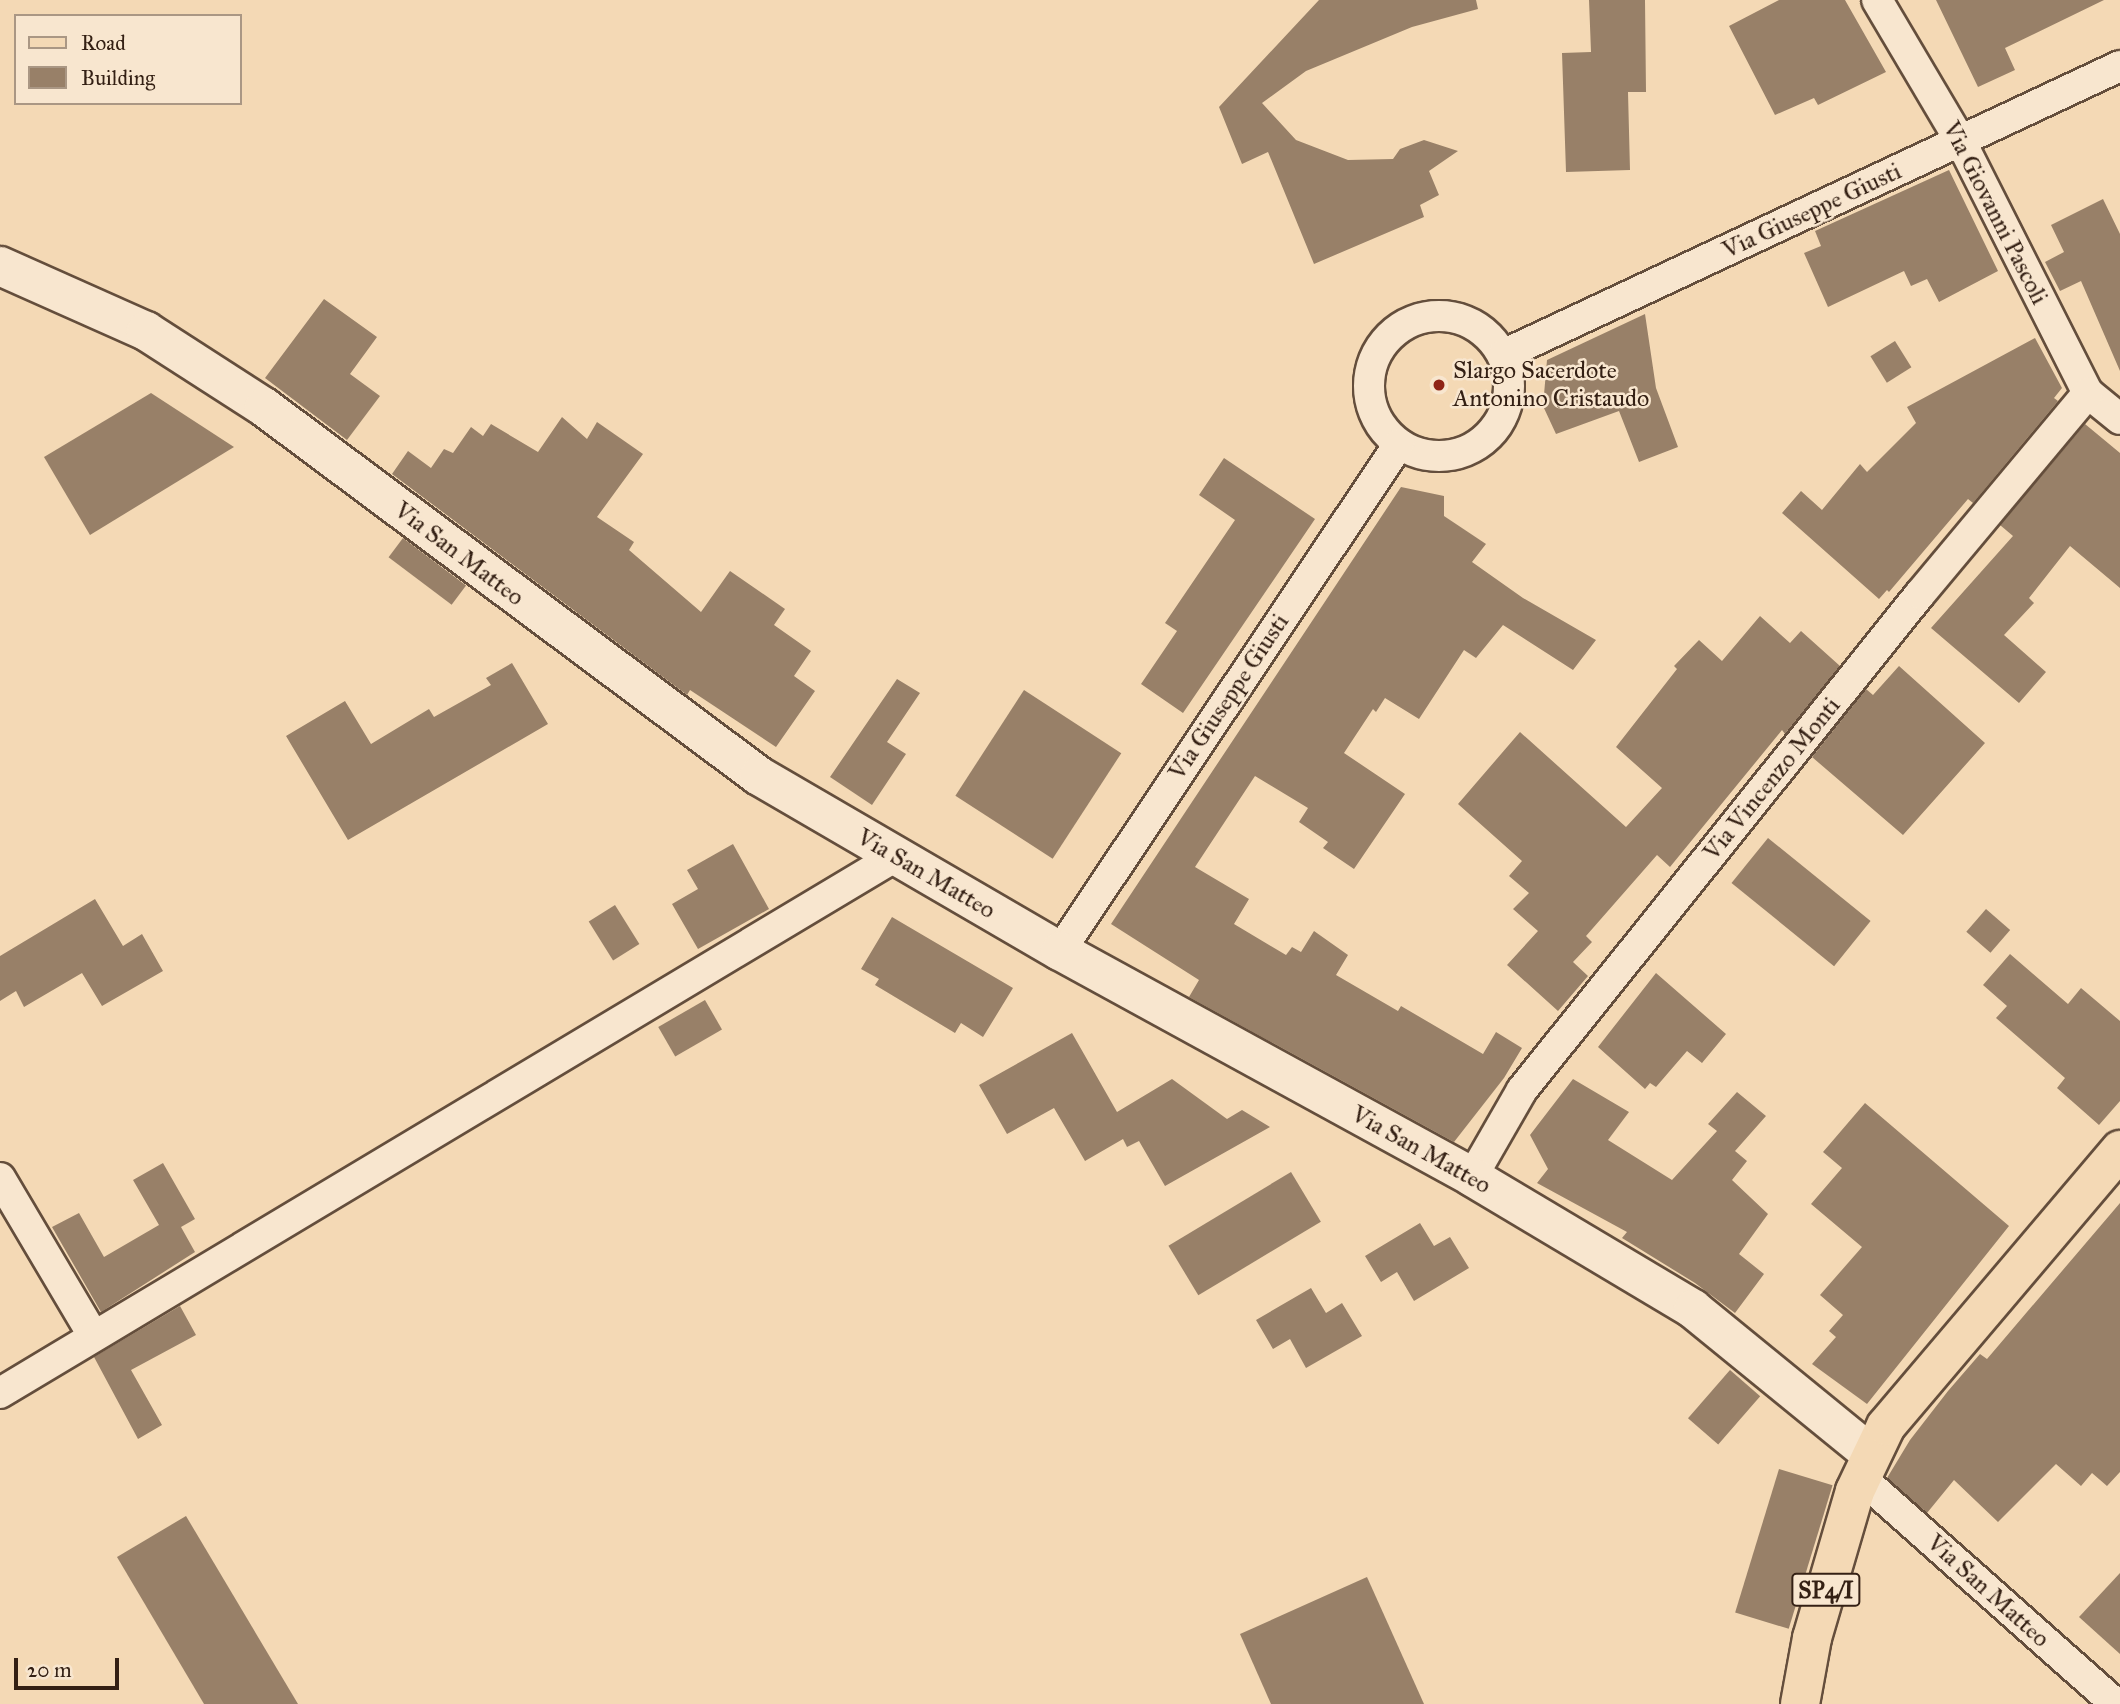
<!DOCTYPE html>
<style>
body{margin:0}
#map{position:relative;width:2120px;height:1704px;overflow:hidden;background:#f4d9b5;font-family:"IM FELL Great Primer",serif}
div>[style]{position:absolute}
.building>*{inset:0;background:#988068;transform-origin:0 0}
.roads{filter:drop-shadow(2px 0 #644e3c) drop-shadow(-2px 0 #644e3c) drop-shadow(0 2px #644e3c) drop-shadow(0 -2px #644e3c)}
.street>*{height:30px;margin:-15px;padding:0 15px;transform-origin:15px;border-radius:15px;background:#f8e6cf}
.street>.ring{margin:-15px;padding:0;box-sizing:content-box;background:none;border:30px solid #f8e6cf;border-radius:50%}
.secondary>*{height:38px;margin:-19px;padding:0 19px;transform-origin:19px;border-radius:19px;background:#f8e6cf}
.primary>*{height:38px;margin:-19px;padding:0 19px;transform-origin:19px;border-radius:19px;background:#f4d9b5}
.dots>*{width:19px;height:19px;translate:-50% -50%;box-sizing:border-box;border:4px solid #f8e6cf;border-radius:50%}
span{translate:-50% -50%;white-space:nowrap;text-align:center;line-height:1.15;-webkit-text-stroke:5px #f8e6cf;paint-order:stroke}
.shield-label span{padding:2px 5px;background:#f8e6cf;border:2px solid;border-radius:5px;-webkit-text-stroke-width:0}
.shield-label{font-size:23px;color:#342014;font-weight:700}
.street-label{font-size:24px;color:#342014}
.poi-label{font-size:24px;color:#342014}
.left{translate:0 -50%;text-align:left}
.legend{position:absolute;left:14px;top:14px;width:228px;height:91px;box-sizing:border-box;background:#f8e6cf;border:2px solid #aa9784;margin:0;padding:9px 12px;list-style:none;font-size:21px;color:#342014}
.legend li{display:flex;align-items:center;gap:14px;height:35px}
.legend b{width:35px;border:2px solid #aa9784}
.scale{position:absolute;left:14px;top:1658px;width:105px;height:32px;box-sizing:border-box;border:4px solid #342014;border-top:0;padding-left:9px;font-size:21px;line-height:24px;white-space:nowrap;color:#342014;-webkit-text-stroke:5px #f8e6cf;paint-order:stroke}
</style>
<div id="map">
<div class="building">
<div style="clip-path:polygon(1319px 0,1476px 0,1478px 9px,1412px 27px,1306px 71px,1262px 103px,1296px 140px,1348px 160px,1393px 159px,1400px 149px,1424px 140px,1458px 151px,1429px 171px,1439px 195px,1420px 205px,1424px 217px,1314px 264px,1268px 152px,1242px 164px,1219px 107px)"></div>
<div style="clip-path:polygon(1589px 0,1645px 0,1646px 92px,1628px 92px,1630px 170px,1566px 172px,1562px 53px,1591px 52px)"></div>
<div style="clip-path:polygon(1779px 0,1845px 0,1886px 72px,1818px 105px,1814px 98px,1775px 115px,1729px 26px)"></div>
<div style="clip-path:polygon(1936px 0,2104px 0,2005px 48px,2015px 70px,1978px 87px)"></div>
<div style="clip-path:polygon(1949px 170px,1998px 271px,1939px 302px,1927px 279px,1911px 286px,1904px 271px,1828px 307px,1804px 253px,1821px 246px,1815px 231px)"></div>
<div style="clip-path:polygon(2103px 199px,2120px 234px,2120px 371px,2081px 281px,2060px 291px,2045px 262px,2064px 252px,2051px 225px)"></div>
<div style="clip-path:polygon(324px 299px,377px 337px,350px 374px,380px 396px,347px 440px,265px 378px)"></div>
<div style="clip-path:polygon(1645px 314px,1656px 388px,1678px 447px,1639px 462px,1619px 411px,1556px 434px,1543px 406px,1547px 360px)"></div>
<div style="clip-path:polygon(2035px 338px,2062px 388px,2054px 398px,2058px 401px,1973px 503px,1968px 499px,1889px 592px,1887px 590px,1879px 599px,1782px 513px,1801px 491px,1822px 510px,1860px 464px,1867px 472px,1916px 423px,1907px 407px)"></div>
<div style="left:1895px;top:341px;width:31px;height:29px;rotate:58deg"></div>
<div style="clip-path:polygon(151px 393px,234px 447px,90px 535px,44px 457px)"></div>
<div style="clip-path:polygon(562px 417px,587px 439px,597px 422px,643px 454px,597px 517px,634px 542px,629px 550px,701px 612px,730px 571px,785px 609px,774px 625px,811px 651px,794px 676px,815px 691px,776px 747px,690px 690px,687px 695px,392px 474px,408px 451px,431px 468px,444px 449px,453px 453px,471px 427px,483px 436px,491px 424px,538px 452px)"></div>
<div style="clip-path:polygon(2085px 424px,2120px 453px,2120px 588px,2070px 546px,2029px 598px,2034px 603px,2004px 635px,2046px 672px,2019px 703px,1931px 628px,2013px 536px,2000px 525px)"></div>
<div style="clip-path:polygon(1224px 458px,1315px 519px,1183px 713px,1141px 684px,1177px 631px,1165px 623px,1235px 520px,1199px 495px)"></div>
<div style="clip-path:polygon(1401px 487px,1444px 496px,1444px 516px,1486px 544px,1472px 562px,1523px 598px,1596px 640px,1573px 670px,1503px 625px,1476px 658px,1464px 650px,1419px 719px,1385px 698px,1376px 712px,1373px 709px,1344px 753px,1405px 794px,1354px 869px,1323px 848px,1328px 842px,1299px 822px,1308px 808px,1255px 776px,1195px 867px,1249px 899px,1234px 924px,1286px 955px,1292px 947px,1301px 952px,1314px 931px,1348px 955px,1336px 975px,1398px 1011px,1401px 1006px,1483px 1054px,1496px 1032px,1522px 1048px,1504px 1078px,1454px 1142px,1189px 997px,1199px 980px,1111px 924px)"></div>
<div style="left:403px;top:538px;width:79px;height:24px;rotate:37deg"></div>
<div style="clip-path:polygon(1760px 616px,1790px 643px,1801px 631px,1840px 666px,1785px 734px,1782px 730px,1670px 867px,1657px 855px,1586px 936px,1592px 942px,1573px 962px,1588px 976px,1558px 1011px,1507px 965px,1538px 931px,1513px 909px,1529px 893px,1509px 876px,1522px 861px,1458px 804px,1520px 732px,1626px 827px,1662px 788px,1616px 747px,1677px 669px,1674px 666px,1699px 640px,1722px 661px)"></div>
<div style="clip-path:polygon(512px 663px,548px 724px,348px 840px,286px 736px,345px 701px,371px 744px,429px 709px,434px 717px,491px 685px,486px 678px)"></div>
<div style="clip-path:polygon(1899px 666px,1985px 743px,1903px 835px,1812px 757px,1866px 689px,1873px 695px)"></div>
<div style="clip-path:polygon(897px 679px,920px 693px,887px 742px,906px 754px,872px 805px,830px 777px)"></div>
<div style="left:1024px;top:690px;width:116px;height:126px;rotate:33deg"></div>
<div style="left:1768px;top:838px;width:132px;height:58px;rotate:39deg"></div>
<div style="clip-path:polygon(733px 844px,769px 909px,698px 949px,672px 904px,698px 889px,687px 870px)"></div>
<div style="clip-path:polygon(95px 899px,123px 946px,142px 934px,163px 971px,102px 1006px,82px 973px,24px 1007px,16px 991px,0 1001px,0 956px)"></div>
<div style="left:615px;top:905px;width:46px;height:31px;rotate:58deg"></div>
<div style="left:1986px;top:909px;width:32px;height:30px;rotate:41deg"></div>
<div style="clip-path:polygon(892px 917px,1013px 988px,983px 1037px,961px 1023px,955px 1033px,875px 985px,879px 979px,861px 969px)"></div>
<div style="clip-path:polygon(2010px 954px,2068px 1004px,2081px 988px,2120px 1021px,2120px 1101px,2099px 1125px,2057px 1088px,2065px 1078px,1996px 1018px,2007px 1006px,1983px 985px)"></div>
<div style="clip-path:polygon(1656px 973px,1726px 1034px,1702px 1063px,1687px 1051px,1656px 1087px,1650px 1083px,1645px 1089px,1598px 1047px)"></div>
<div style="left:705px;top:1000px;width:34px;height:54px;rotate:60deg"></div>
<div style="clip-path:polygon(1072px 1033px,1117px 1112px,1172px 1079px,1227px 1119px,1242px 1110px,1270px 1127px,1165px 1186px,1139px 1141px,1127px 1147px,1123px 1139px,1085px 1161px,1054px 1108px,1007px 1134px,979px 1085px)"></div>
<div style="clip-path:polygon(1573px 1079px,1629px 1112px,1608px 1140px,1672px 1180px,1717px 1131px,1708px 1124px,1737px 1092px,1766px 1116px,1735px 1151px,1747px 1161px,1732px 1180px,1768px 1214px,1739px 1254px,1764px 1274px,1735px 1313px,1695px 1283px,1622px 1238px,1627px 1232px,1537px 1183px,1548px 1169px,1530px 1135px)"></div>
<div style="clip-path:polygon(1865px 1103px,2009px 1226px,1867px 1404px,1812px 1364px,1836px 1337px,1829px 1331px,1843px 1315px,1820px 1295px,1862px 1247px,1811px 1204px,1842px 1168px,1823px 1152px)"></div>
<div style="clip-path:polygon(163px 1163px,195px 1219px,181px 1227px,195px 1252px,101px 1312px,52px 1227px,79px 1213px,104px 1257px,159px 1225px,133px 1180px)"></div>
<div style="left:1291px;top:1172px;width:58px;height:143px;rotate:59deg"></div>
<div style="clip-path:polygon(2120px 1203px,2120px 1472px,2107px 1486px,2092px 1473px,2081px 1486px,2056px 1464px,1998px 1522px,1954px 1480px,1927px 1513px,1887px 1478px,1910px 1440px,1948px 1391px,1980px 1354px,1987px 1359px)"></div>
<div style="clip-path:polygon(1420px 1223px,1434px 1246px,1450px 1237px,1469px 1268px,1414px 1301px,1397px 1272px,1381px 1282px,1365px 1256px)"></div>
<div style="clip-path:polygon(1311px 1288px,1326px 1313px,1342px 1303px,1362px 1336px,1306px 1368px,1290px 1339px,1273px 1349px,1256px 1320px)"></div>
<div style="clip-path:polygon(180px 1306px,196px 1335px,131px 1370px,162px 1425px,138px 1439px,94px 1357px)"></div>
<div style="left:1730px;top:1370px;width:40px;height:64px;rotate:41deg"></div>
<div style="left:1779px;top:1469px;width:56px;height:150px;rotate:17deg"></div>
<div style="clip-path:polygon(186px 1516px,298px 1704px,204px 1704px,117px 1557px)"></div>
<div style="clip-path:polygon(2120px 1573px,2120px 1654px,2079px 1617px)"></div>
<div style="clip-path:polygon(1367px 1577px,1424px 1704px,1271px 1704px,1240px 1634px)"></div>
</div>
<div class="roads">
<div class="street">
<div style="left:1877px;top:0;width:165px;rotate:59.4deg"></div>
<div style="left:1961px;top:142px;width:281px;rotate:63.2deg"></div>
<div style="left:2088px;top:393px;width:41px;rotate:39.1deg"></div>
<div class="ring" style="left:1369px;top:316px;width:110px;height:110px"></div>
<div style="left:1503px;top:355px;width:681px;rotate:-25.1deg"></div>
<div style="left:1060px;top:951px;width:610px;rotate:-56.23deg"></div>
<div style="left:1472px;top:1177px;width:100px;rotate:-60.1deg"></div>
<div style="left:1522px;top:1090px;width:636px;rotate:-51.26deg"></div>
<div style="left:1920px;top:594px;width:262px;rotate:-50.1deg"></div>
<div style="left:0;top:1178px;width:182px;rotate:59.4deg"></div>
<div style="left:0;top:1393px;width:1042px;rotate:-30.94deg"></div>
<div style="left:1860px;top:1477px;width:342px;rotate:41.6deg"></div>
</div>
<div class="secondary">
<div style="left:0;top:266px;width:160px;rotate:24deg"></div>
<div style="left:146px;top:331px;width:140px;rotate:32.8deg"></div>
<div style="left:264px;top:407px;width:617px;rotate:36.7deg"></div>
<div style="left:759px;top:776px;width:348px;rotate:30.2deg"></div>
<div style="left:1060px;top:951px;width:470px;rotate:28.7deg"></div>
<div style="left:1472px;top:1177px;width:257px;rotate:30.8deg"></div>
<div style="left:1693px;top:1309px;width:230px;rotate:39.2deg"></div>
</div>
<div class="primary">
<div style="left:1800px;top:1704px;width:67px;rotate:-79.7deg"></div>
<div style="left:1812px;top:1638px;width:153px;rotate:-73.7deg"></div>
<div style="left:1855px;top:1491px;width:72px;rotate:-64.5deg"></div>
<div style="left:1886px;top:1426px;width:362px;rotate:-49.7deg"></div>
</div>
</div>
<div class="dots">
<div style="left:1439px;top:385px;background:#8f2418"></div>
</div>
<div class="shield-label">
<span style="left:1826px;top:1590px">SP4/I</span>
</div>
<div class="street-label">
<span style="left:1812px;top:211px;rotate:-25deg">Via Giuseppe Giusti</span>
<span style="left:1995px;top:213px;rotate:63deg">Via Giovanni Pascoli</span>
<span style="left:459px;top:554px;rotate:37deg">Via San Matteo</span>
<span style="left:1229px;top:697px;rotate:-56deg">Via Giuseppe Giusti</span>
<span style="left:1772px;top:779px;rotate:-51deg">Via Vincenzo Monti</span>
<span style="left:926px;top:874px;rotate:30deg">Via San Matteo</span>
<span style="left:1421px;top:1150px;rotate:29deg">Via San Matteo</span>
<span style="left:1988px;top:1591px;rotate:42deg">Via San Matteo</span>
</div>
<div class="poi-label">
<span class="left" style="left:1453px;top:385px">Slargo Sacerdote<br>Antonino Cristaudo</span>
</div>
<ul class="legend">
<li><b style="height:9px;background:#f4d9b5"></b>Road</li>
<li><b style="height:19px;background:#988068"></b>Building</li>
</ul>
<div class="scale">20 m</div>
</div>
